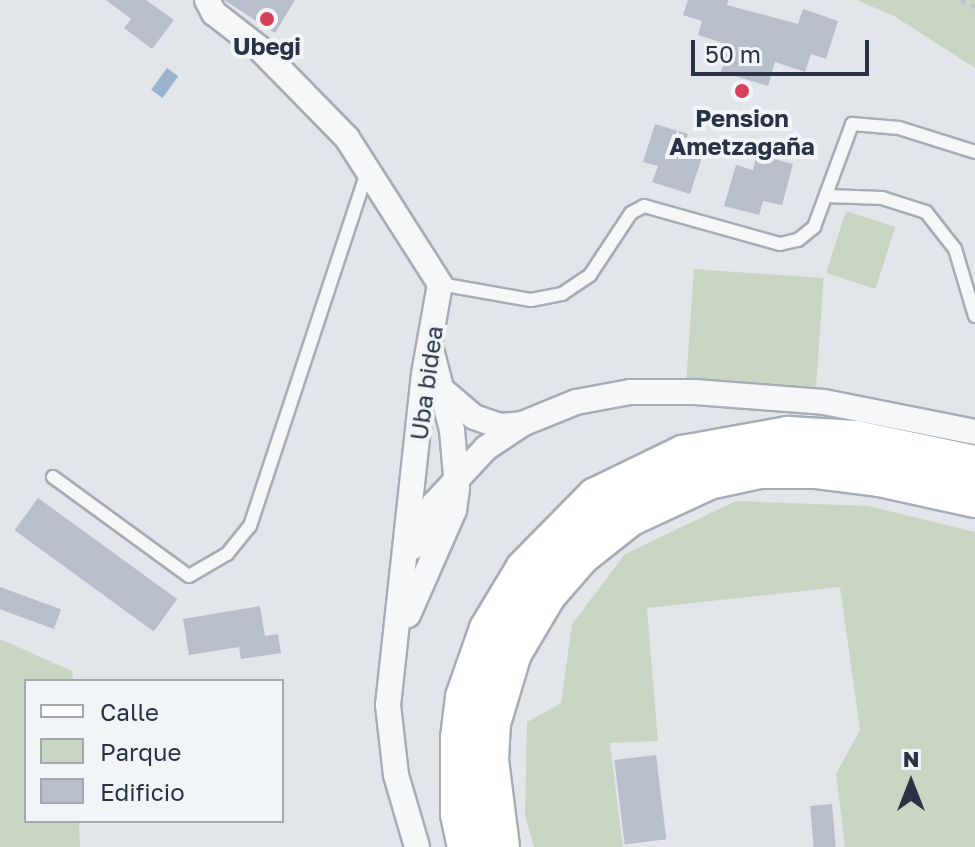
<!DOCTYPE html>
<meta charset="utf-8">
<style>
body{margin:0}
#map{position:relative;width:975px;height:847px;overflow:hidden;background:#e2e6eb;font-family:"Golos Text",sans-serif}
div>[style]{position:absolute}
.green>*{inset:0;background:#c8d6c3;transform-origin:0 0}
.water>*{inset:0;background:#9bb4cd;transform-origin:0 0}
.building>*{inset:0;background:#b9bfca;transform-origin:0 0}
.path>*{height:4px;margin-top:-2px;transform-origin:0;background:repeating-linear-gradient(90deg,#c0c4ca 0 6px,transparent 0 12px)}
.roads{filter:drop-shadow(2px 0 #a7adb6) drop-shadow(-2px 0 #a7adb6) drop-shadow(0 2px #a7adb6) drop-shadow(0 -2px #a7adb6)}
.service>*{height:12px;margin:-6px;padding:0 6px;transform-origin:6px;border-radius:6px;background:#f5f7f9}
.minor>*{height:24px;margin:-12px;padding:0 12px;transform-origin:12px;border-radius:12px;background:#f5f7f9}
.primary>*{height:38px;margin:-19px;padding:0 19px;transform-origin:19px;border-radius:19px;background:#fff}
.dots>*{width:22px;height:22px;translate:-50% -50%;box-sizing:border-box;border:4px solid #f2f5f8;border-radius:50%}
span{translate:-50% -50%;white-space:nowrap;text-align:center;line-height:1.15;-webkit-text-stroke:8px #f2f5f8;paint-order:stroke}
.poi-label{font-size:24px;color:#293345;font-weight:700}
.street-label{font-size:24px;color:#293345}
.legend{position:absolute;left:24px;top:679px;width:260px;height:144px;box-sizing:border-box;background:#f2f5f8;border:2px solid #a2a7b0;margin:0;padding:10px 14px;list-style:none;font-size:24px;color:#293345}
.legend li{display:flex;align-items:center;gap:16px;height:40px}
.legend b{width:40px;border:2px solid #a2a7b0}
.north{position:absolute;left:871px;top:743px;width:80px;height:80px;-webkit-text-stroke:6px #f2f5f8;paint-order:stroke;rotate:0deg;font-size:22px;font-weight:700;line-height:32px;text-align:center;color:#293345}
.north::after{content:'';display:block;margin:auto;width:28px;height:36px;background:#293345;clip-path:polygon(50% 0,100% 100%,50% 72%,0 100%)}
.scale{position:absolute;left:691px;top:40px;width:178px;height:36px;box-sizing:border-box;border:4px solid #293345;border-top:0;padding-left:10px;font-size:24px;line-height:28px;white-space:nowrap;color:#293345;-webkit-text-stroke:6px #f2f5f8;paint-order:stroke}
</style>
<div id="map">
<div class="green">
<div style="clip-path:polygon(857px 0,975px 0,975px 68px,894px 16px)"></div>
<div style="left:846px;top:211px;width:52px;height:65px;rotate:18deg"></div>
<div style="left:694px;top:269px;width:130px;height:109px;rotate:4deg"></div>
<div style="clip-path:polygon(736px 501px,868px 506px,975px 532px,975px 847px,845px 847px,836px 774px,860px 730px,840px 587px,647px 608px,658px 741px,610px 743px,623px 847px,534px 847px,525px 815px,527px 722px,561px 703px,572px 624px,625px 554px)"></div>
<div style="clip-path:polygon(0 639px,72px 671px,73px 681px,26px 681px,26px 821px,79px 821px,80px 847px,0 847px)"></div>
</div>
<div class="water">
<div style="left:167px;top:68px;width:14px;height:27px;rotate:36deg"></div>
</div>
<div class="building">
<div style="clip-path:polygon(106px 0,146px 0,174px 20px,152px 49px,124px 28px,131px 19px)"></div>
<div style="clip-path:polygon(224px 0,295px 0,275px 33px)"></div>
<div style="clip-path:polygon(688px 0,728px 0,727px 5px,798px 24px,803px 9px,838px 21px,826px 59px,811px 54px,805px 72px,775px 62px,768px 86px,721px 72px,729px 45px,698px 35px,702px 21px,683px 15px)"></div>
<div style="clip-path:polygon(655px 124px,688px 134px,684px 148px,703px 154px,690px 194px,652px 182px,658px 166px,643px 162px)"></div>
<div style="clip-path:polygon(757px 154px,793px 164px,782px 205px,763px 201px,759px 215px,724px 206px,736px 165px,753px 170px)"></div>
<div style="left:38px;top:498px;width:172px;height:40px;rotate:36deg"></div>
<div style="left:0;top:587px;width:65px;height:21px;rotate:20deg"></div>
<div style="clip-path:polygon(260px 606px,265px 636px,278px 634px,281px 653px,241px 659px,239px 647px,189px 655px,183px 619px)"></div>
<div style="left:656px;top:755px;width:85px;height:42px;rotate:83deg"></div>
<div style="left:832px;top:804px;width:43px;height:22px;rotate:85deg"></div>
</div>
<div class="path">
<div style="left:960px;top:0;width:17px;rotate:25deg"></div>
</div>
<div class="roads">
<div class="service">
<div style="left:827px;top:196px;width:55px;rotate:2.1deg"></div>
<div style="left:882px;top:198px;width:46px;rotate:17.7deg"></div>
<div style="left:926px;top:212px;width:47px;rotate:51.9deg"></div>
<div style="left:955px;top:249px;width:70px;rotate:73.4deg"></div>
<div style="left:440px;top:284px;width:92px;rotate:10deg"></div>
<div style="left:531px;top:300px;width:32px;rotate:-11deg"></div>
<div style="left:562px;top:294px;width:34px;rotate:-34deg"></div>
<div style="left:590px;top:275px;width:74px;rotate:-56.5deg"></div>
<div style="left:631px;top:213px;width:15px;rotate:-28deg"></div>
<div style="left:644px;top:206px;width:141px;rotate:15.6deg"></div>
<div style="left:780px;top:244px;width:18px;rotate:-13deg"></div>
<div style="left:798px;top:240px;width:21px;rotate:-39deg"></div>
<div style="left:814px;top:227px;width:110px;rotate:-69.7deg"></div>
<div style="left:852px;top:124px;width:47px;rotate:4.9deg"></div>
<div style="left:899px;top:128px;width:80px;rotate:17.5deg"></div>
<div style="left:53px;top:477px;width:168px;rotate:36.1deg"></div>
<div style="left:189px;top:576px;width:44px;rotate:-30.1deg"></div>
<div style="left:227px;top:554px;width:36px;rotate:-51deg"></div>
<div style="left:250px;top:526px;width:372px;rotate:-71.7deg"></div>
</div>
<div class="minor">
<div style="left:207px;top:0;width:15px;rotate:62deg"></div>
<div style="left:214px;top:13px;width:57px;rotate:37.9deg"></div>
<div style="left:259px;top:48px;width:126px;rotate:45.6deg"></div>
<div style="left:347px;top:138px;width:173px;rotate:57.5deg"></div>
<div style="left:440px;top:284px;width:91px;rotate:100.1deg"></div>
<div style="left:424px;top:374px;width:333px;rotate:96.2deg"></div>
<div style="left:388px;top:705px;width:70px;rotate:83.5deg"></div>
<div style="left:396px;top:775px;width:75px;rotate:73.7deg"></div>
<div style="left:441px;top:389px;width:43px;rotate:40.3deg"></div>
<div style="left:474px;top:417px;width:28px;rotate:19deg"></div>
<div style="left:500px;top:426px;width:22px;rotate:-5deg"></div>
<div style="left:413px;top:547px;width:48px;rotate:-64deg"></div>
<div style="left:434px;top:504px;width:76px;rotate:-47.1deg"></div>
<div style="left:486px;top:448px;width:43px;rotate:-33.7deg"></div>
<div style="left:522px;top:424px;width:58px;rotate:-22.2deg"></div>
<div style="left:576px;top:402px;width:55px;rotate:-10.5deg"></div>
<div style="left:630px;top:392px;width:65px"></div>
<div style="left:695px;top:392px;width:129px;rotate:4.4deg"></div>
<div style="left:824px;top:402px;width:154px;rotate:11.2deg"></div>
<div style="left:408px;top:615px;width:115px;rotate:-66.3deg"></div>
<div style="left:454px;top:510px;width:22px;rotate:-82deg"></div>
<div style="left:457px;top:488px;width:58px;rotate:-94.9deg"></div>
<div style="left:452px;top:430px;width:80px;rotate:-104.6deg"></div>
</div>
<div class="primary">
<div style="left:467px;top:847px;width:34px;rotate:-102deg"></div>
<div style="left:460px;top:814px;width:76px;rotate:-90deg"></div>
<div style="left:460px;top:738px;width:41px;rotate:-83deg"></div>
<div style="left:465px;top:697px;width:72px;rotate:-70.6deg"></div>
<div style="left:489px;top:629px;width:70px;rotate:-59deg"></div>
<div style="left:525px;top:569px;width:101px;rotate:-45.4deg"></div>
<div style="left:596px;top:497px;width:97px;rotate:-25.8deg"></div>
<div style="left:683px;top:455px;width:107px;rotate:-10.3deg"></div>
<div style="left:788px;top:436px;width:68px;rotate:3.4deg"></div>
<div style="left:856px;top:440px;width:122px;rotate:11.9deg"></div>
<div style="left:500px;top:847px;width:88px;rotate:-97.2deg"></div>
<div style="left:489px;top:760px;width:37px;rotate:-87deg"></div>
<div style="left:491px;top:723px;width:73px;rotate:-73.3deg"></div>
<div style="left:512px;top:653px;width:69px;rotate:-59.3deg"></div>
<div style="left:547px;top:594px;width:50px;rotate:-49deg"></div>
<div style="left:580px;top:556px;width:63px;rotate:-38.5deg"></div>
<div style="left:629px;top:517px;width:88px;rotate:-24.8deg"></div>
<div style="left:709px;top:480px;width:52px;rotate:-12.2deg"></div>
<div style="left:760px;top:469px;width:55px"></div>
<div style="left:815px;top:469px;width:64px;rotate:7.1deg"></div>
<div style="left:879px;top:477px;width:98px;rotate:12.3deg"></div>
</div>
</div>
<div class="dots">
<div style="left:267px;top:19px;background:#d74158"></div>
<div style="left:742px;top:91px;background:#d74158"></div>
</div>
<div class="poi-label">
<span style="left:267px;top:46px">Ubegi</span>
<span style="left:742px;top:132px">Pension<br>Ametzagaña</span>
</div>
<div class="street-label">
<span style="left:426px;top:383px;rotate:-82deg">Uba bidea</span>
</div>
<ul class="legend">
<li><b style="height:10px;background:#fff"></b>Calle</li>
<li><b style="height:22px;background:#c8d6c3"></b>Parque</li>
<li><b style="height:22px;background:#b9bfca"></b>Edificio</li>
</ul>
<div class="north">N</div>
<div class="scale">50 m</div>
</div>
